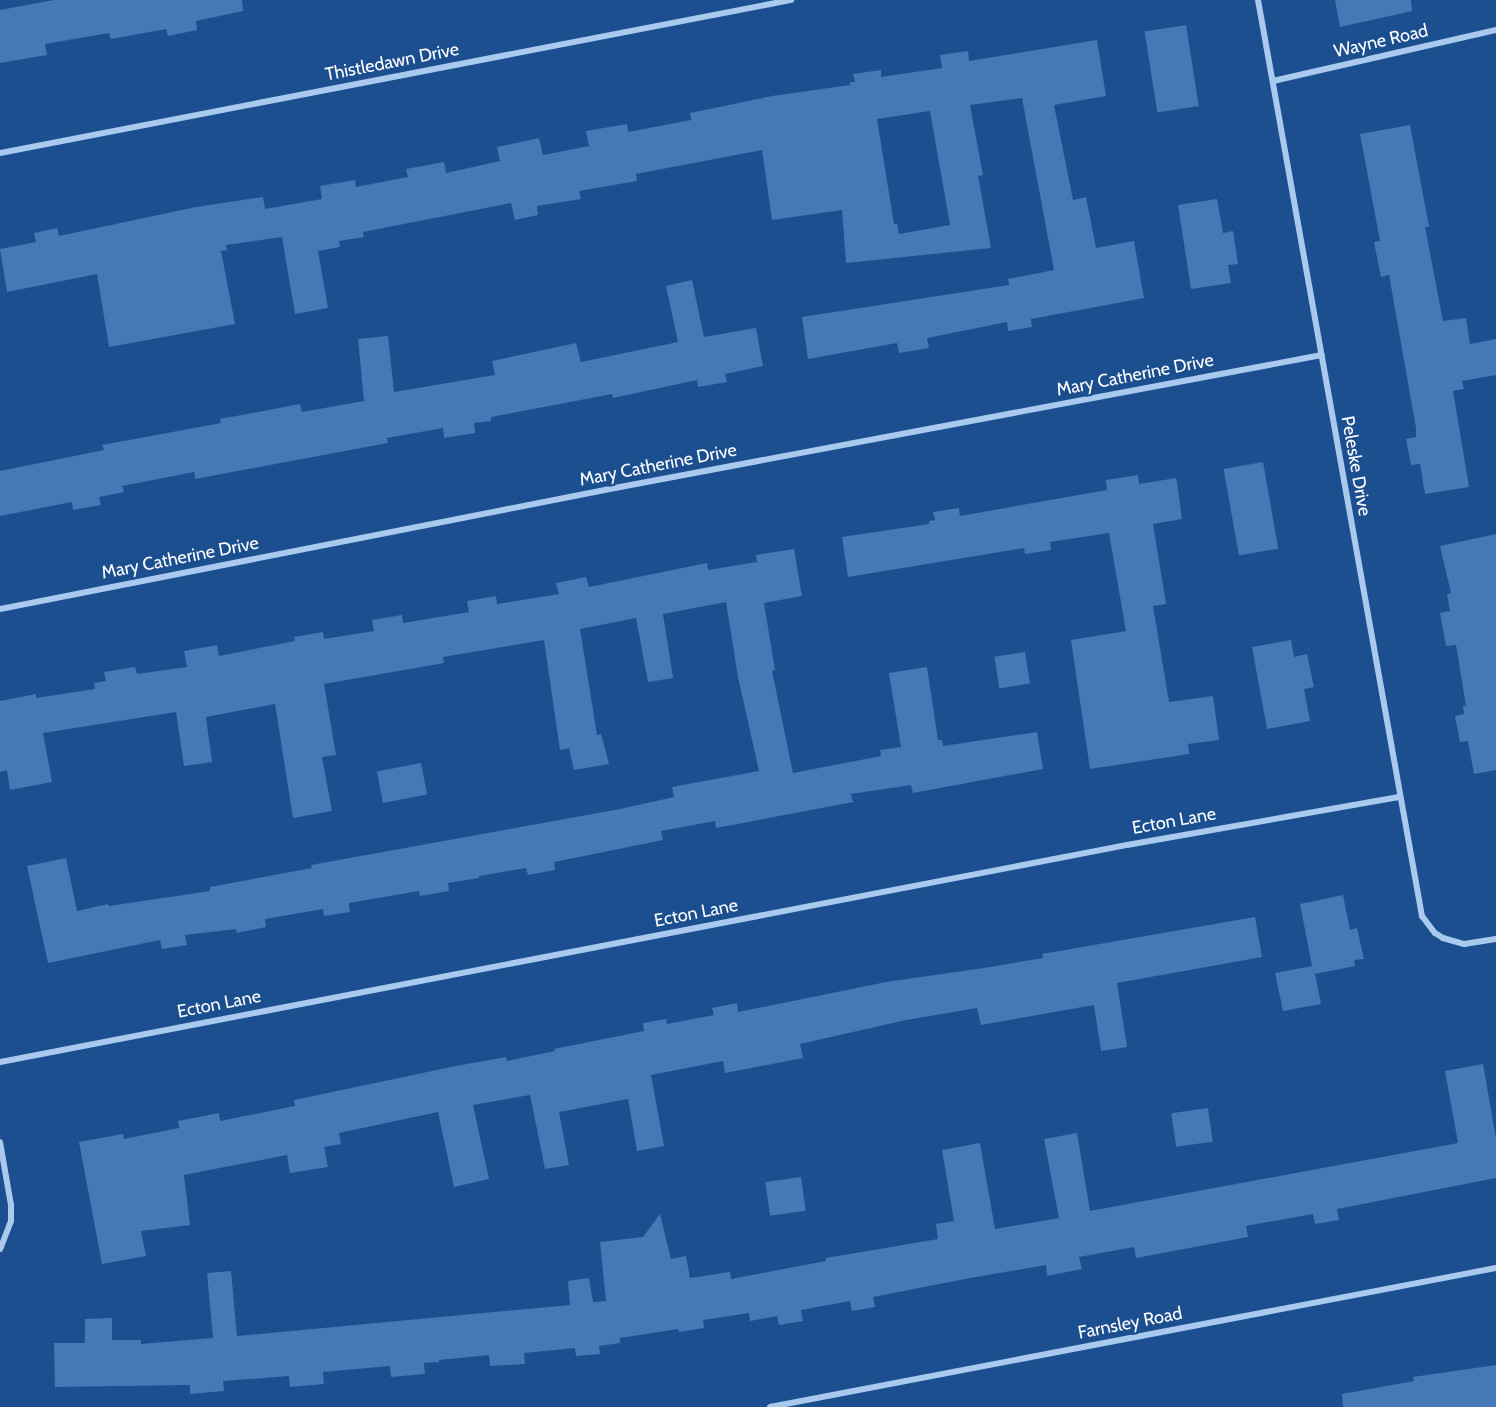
<!DOCTYPE html>
<style>
body{margin:0}
#map{position:relative;width:1496px;height:1407px;overflow:hidden;background:#1b4f8f;font-family:Cabin,sans-serif}
div>[style]{position:absolute}
.building>*{inset:0;background:#4478b7;transform-origin:0 0}
.street>*{height:6px;margin:-3px;padding:0 3px;transform-origin:3px;border-radius:3px;background:#a9c9ee}
span{translate:-50% -50%;white-space:nowrap;text-align:center;line-height:1.15;-webkit-text-stroke:4.5px #1b4f8f;paint-order:stroke}
.street-label{font-size:18px;color:#fff}
</style>
<div id="map">
<div class="building">
<div style="clip-path:polygon(54px 0,242px 0,243px 11px,196px 21px,197px 30px,168px 36px,166px 29px,111px 39px,109px 33px,45px 44px,47px 55px,0 63px,0 10px)"></div>
<div style="clip-path:polygon(1335px 0,1411px 0,1412px 11px,1340px 27px)"></div>
<div style="left:1186px;top:25px;width:82px;height:42px;rotate:81deg"></div>
<div style="clip-path:polygon(evenodd,1097px 40px,1106px 96px,1054px 105px,1073px 200px,1086px 197px,1096px 248px,1134px 241px,1144px 298px,1031px 319px,1032px 327px,1008px 331px,1007px 322px,927px 338px,929px 348px,899px 353px,897px 343px,808px 359px,802px 317px,1009px 285px,1008px 279px,1054px 270px,1022px 98px,970px 105px,983px 175px,978px 176px,991px 248px,846px 263px,842px 210px,772px 220px,762px 150px,636px 174px,637px 181px,579px 191px,581px 199px,537px 206px,538px 215px,515px 220px,511px 203px,363px 232px,364px 237px,339px 241px,340px 247px,318px 251px,328px 308px,295px 314px,282px 237px,226px 245px,227px 250px,221px 251px,235px 324px,109px 347px,97px 274px,7px 292px,0 249px,36px 242px,34px 233px,57px 228px,59px 236px,196px 207px,263px 197px,265px 209px,322px 199px,320px 186px,355px 180px,356px 187px,408px 177px,406px 169px,444px 162px,446px 173px,500px 161px,497px 147px,539px 138px,543px 155px,589px 146px,586px 131px,627px 124px,628px 132px,691px 120px,690px 113px,772px 96px,850px 85px,850px 82px,855px 82px,853px 74px,881px 70px,881px 77px,942px 68px,940px 55px,968px 51px,969px 61px,1097px 40px,930px 111px,950px 225px,899px 234px,897px 224px,894px 224px,877px 119px,930px 111px)"></div>
<div style="clip-path:polygon(1410px 125px,1429px 227px,1425px 227px,1443px 321px,1466px 318px,1470px 344px,1496px 339px,1496px 375px,1462px 381px,1464px 389px,1453px 391px,1469px 487px,1425px 494px,1420px 464px,1411px 465px,1406px 439px,1416px 437px,1416px 428px,1389px 275px,1381px 277px,1374px 242px,1380px 241px,1360px 134px)"></div>
<div style="clip-path:polygon(1217px 199px,1223px 233px,1233px 231px,1238px 264px,1228px 265px,1231px 283px,1191px 289px,1178px 205px)"></div>
<div style="clip-path:polygon(692px 280px,704px 337px,756px 328px,763px 366px,725px 374px,727px 382px,698px 387px,697px 380px,613px 398px,612px 394px,491px 417px,491px 421px,474px 423px,475px 433px,444px 438px,443px 428px,387px 438px,388px 443px,195px 479px,194px 472px,122px 486px,124px 492px,99px 497px,101px 505px,73px 510px,72px 502px,0 516px,0 471px,104px 450px,102px 445px,221px 423px,220px 419px,300px 404px,302px 412px,364px 401px,358px 339px,388px 336px,394px 392px,495px 375px,492px 361px,576px 343px,581px 362px,678px 342px,666px 286px)"></div>
<div style="left:1263px;top:462px;width:88px;height:40px;rotate:80deg"></div>
<div style="clip-path:polygon(1138px 475px,1139px 484px,1176px 478px,1177px 482px,1182px 519px,1153px 524px,1166px 604px,1153px 606px,1169px 702px,1213px 696px,1219px 740px,1188px 744px,1189px 754px,1090px 769px,1071px 640px,1126px 631px,1109px 533px,1050px 542px,1051px 550px,1025px 554px,1024px 548px,848px 577px,842px 537px,929px 524px,929px 521px,935px 520px,933px 512px,959px 508px,960px 516px,1107px 490px,1106px 480px)"></div>
<div style="clip-path:polygon(1496px 534px,1496px 770px,1474px 774px,1468px 741px,1460px 742px,1455px 716px,1464px 714px,1463px 706px,1466px 706px,1456px 645px,1446px 646px,1440px 613px,1450px 611px,1447px 594px,1451px 593px,1440px 546px)"></div>
<div style="clip-path:polygon(794px 549px,802px 596px,764px 603px,775px 670px,772px 671px,793px 773px,881px 756px,880px 750px,901px 747px,889px 673px,927px 667px,938px 740px,942px 740px,943px 746px,1037px 732px,1043px 769px,913px 793px,911px 785px,851px 794px,853px 802px,716px 828px,715px 821px,661px 831px,663px 840px,554px 862px,555px 870px,528px 875px,526px 868px,479px 876px,479px 878px,448px 883px,449px 891px,420px 896px,419px 891px,349px 903px,350px 912px,324px 916px,323px 909px,265px 919px,266px 927px,237px 933px,236px 929px,185px 935px,187px 945px,162px 949px,160px 940px,48px 963px,27px 866px,66px 858px,77px 911px,108px 904px,109px 906px,210px 891px,210px 887px,312px 868px,311px 865px,620px 809px,674px 797px,672px 787px,759px 771px,738px 677px,726px 602px,663px 614px,673px 678px,648px 682px,636px 618px,580px 629px,597px 735px,601px 734px,609px 764px,574px 770px,569px 748px,560px 750px,544px 640px,443px 657px,444px 663px,324px 684px,336px 755px,322px 757px,332px 811px,293px 818px,275px 704px,206px 717px,212px 762px,184px 766px,176px 712px,43px 733px,52px 782px,10px 790px,7px 770px,0 772px,0 701px,36px 694px,36px 698px,95px 689px,94px 683px,106px 681px,104px 672px,135px 667px,137px 674px,187px 667px,184px 651px,217px 645px,219px 656px,295px 641px,294px 637px,323px 632px,324px 639px,374px 631px,372px 620px,402px 615px,403px 623px,469px 612px,467px 601px,496px 596px,497px 604px,559px 594px,556px 583px,586px 577px,589px 587px,707px 563px,708px 570px,757px 562px,756px 555px)"></div>
<div style="clip-path:polygon(1291px 640px,1294px 657px,1307px 654px,1314px 687px,1304px 689px,1310px 721px,1267px 729px,1252px 647px)"></div>
<div style="left:1025px;top:652px;width:32px;height:31px;rotate:81deg"></div>
<div style="left:421px;top:763px;width:32px;height:45px;rotate:79deg"></div>
<div style="clip-path:polygon(1343px 895px,1350px 930px,1357px 928px,1364px 959px,1354px 960px,1355px 966px,1315px 974px,1321px 1004px,1283px 1011px,1275px 973px,1312px 966px,1300px 904px)"></div>
<div style="clip-path:polygon(1255px 917px,1262px 957px,1117px 983px,1127px 1047px,1101px 1051px,1094px 1005px,981px 1025px,977px 1008px,906px 1020px,800px 1044px,803px 1058px,725px 1073px,723px 1061px,651px 1075px,664px 1146px,637px 1151px,628px 1099px,559px 1112px,569px 1165px,545px 1169px,530px 1095px,473px 1105px,489px 1179px,454px 1187px,438px 1112px,339px 1133px,341px 1144px,324px 1147px,328px 1167px,290px 1173px,287px 1155px,184px 1175px,190px 1225px,141px 1231px,146px 1256px,102px 1264px,79px 1142px,123px 1134px,124px 1139px,179px 1128px,178px 1121px,219px 1113px,220px 1121px,295px 1106px,294px 1100px,456px 1066px,506px 1057px,507px 1061px,555px 1051px,554px 1049px,644px 1031px,643px 1023px,666px 1019px,667px 1024px,714px 1015px,712px 1008px,737px 1003px,738px 1012px,886px 982px,984px 968px,1043px 958px,1042px 954px)"></div>
<div style="clip-path:polygon(1483px 1064px,1496px 1138px,1496px 1178px,1337px 1209px,1339px 1220px,1315px 1224px,1313px 1214px,1246px 1226px,1248px 1237px,1136px 1258px,1134px 1247px,1079px 1257px,1082px 1269px,1047px 1276px,1046px 1265px,970px 1278px,873px 1297px,875px 1307px,852px 1311px,850px 1301px,801px 1310px,803px 1321px,779px 1325px,777px 1316px,750px 1321px,749px 1313px,703px 1320px,704px 1328px,679px 1332px,678px 1329px,620px 1338px,620px 1343px,599px 1346px,600px 1354px,576px 1356px,575px 1348px,524px 1353px,525px 1364px,490px 1366px,489px 1355px,439px 1360px,439px 1362px,424px 1363px,425px 1374px,391px 1377px,390px 1366px,323px 1372px,324px 1384px,290px 1387px,289px 1376px,223px 1381px,224px 1391px,190px 1394px,190px 1385px,55px 1387px,54px 1343px,85px 1343px,85px 1319px,112px 1318px,112px 1340px,141px 1340px,141px 1344px,213px 1338px,207px 1273px,231px 1271px,237px 1336px,570px 1305px,568px 1281px,589px 1278px,593px 1302px,606px 1301px,600px 1242px,643px 1237px,660px 1214px,671px 1259px,686px 1256px,690px 1278px,730px 1272px,731px 1279px,826px 1261px,826px 1258px,938px 1239px,936px 1224px,954px 1221px,942px 1150px,980px 1143px,995px 1229px,1059px 1218px,1044px 1139px,1077px 1133px,1090px 1211px,1458px 1143px,1445px 1071px)"></div>
<div style="left:1208px;top:1108px;width:34px;height:37px;rotate:82deg"></div>
<div style="left:801px;top:1177px;width:34px;height:36px;rotate:82deg"></div>
<div style="clip-path:polygon(1496px 1365px,1496px 1407px,1343px 1407px,1342px 1394px,1414px 1381px,1413px 1377px)"></div>
</div>
<div class="street">
<div style="left:1258px;top:0;width:931px;rotate:79.85deg"></div>
<div style="left:1422px;top:916px;width:21px;rotate:53deg"></div>
<div style="left:1435px;top:933px;width:9px;rotate:32deg"></div>
<div style="left:1443px;top:938px;width:22px;rotate:16deg"></div>
<div style="left:1464px;top:944px;width:32px;rotate:-9deg"></div>
<div style="left:1273px;top:81px;width:229px;rotate:-12.9deg"></div>
<div style="left:0;top:153px;width:806px;rotate:-10.95deg"></div>
<div style="left:0;top:609px;width:632px;rotate:-11.13deg"></div>
<div style="left:620px;top:487px;width:714px;rotate:-10.65deg"></div>
<div style="left:0;top:1062px;width:1148px;rotate:-10.9deg"></div>
<div style="left:1127px;top:845px;width:276px;rotate:-10deg"></div>
<div style="left:0;top:1142px;width:64px;rotate:80.1deg"></div>
<div style="left:11px;top:1205px;width:16px;rotate:90deg"></div>
<div style="left:11px;top:1221px;width:30px;rotate:111deg"></div>
<div style="left:770px;top:1407px;width:739px;rotate:-10.84deg"></div>
</div>
<div class="street-label">
<span style="left:1381px;top:41px;rotate:-13deg">Wayne Road</span>
<span style="left:392px;top:62px;rotate:-11deg">Thistledawn Drive</span>
<span style="left:1135px;top:375px;rotate:-11deg">Mary Catherine Drive</span>
<span style="left:658px;top:465px;rotate:-11deg">Mary Catherine Drive</span>
<span style="left:1356px;top:466px;rotate:80deg">Peleske Drive</span>
<span style="left:180px;top:558px;rotate:-11deg">Mary Catherine Drive</span>
<span style="left:1174px;top:821px;rotate:-10deg">Ecton Lane</span>
<span style="left:696px;top:913px;rotate:-11deg">Ecton Lane</span>
<span style="left:219px;top:1004px;rotate:-11deg">Ecton Lane</span>
<span style="left:1130px;top:1323px;rotate:-11deg">Farnsley Road</span>
</div>
</div>
